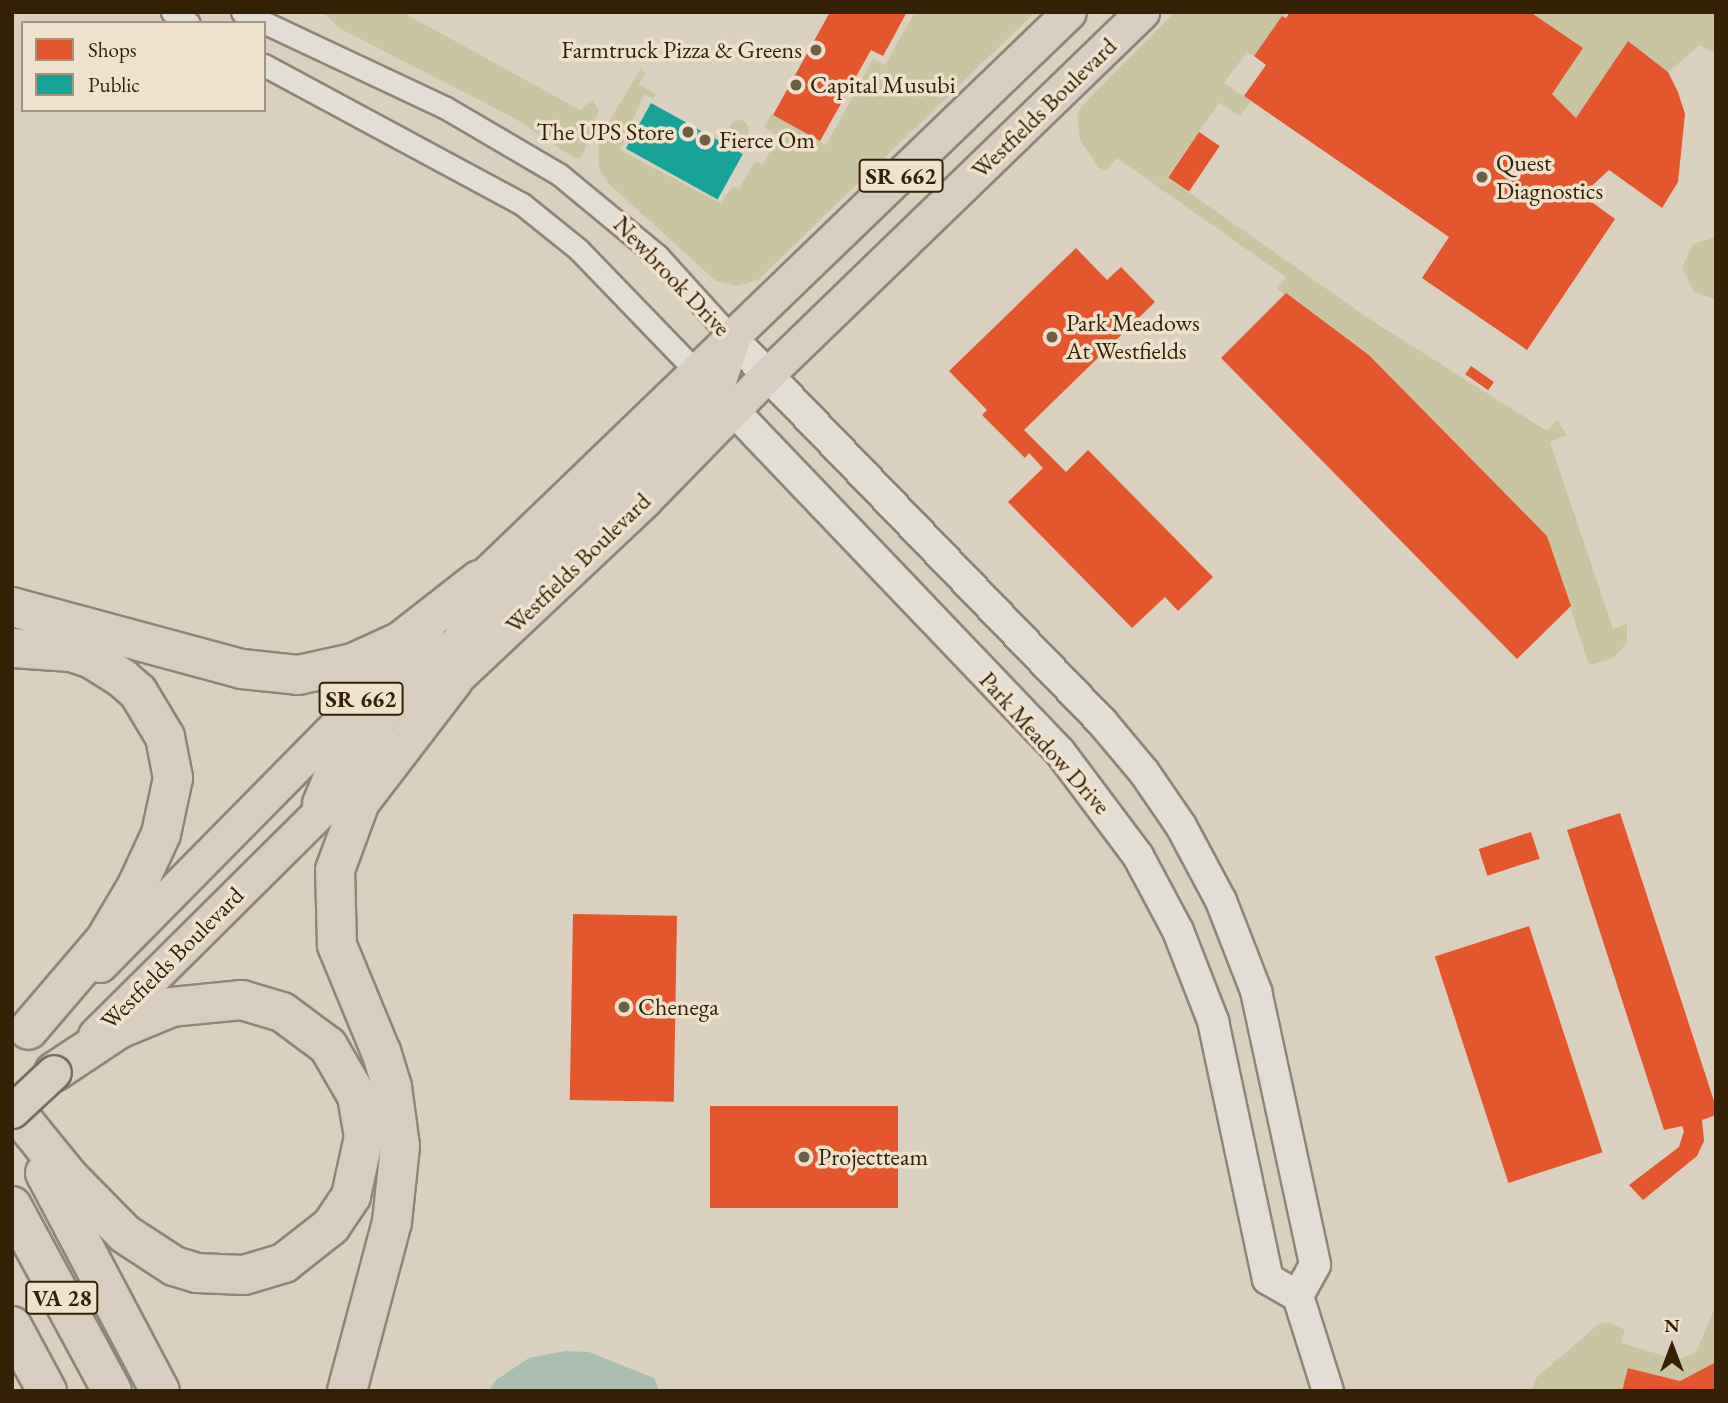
<!DOCTYPE html>
<style>
body{margin:0}
#map{position:relative;width:1728px;height:1403px;overflow:hidden;background:#dad0c0;font-family:"EB Garamond",serif}
div>[style]{position:absolute}
.green>*{inset:0;background:#c9c4a2}
.round{border-radius:50%}
.water>*{inset:0;background:#aabfb2}
.shops>*{inset:0;background:#e4572e;transform-origin:0 0}
.public>*{inset:0;background:#17a398;transform-origin:0 0}
.roads{filter:drop-shadow(2px 0 #8e867a) drop-shadow(-2px 0 #8e867a) drop-shadow(0 2px #8e867a) drop-shadow(0 -2px #8e867a)}
.street>*{height:21px;margin:-10.5px;padding:0 10.5px;transform-origin:10.5px;border-radius:10.5px;background:#e2ded5}
.secondary>*{height:30px;margin:-15px;padding:0 15px;transform-origin:15px;border-radius:15px;background:#e2ded5}
.primary>*{height:33px;margin:-16.5px;padding:0 16.5px;transform-origin:16.5px;border-radius:16.5px;background:#d7cdc0}
.highway>*{height:38px;margin:-19px;padding:0 19px;transform-origin:19px;border-radius:19px;background:#d7cdc0}
.bridges{filter:drop-shadow(2px 0 #766e61) drop-shadow(-2px 0 #766e61) drop-shadow(0 2px #766e61) drop-shadow(0 -2px #766e61)}
.primary-bridge>*{height:33px;margin:-16.5px;padding:0 16.5px;transform-origin:16.5px;border-radius:16.5px;background:#d7cdc0}
.dots>*{width:19px;height:19px;translate:-50% -50%;box-sizing:border-box;border:4px solid #eee2cf;border-radius:50%}
span{translate:-50% -50%;white-space:nowrap;text-align:center;line-height:1.15;-webkit-text-stroke:7px #eee2cf;paint-order:stroke}
.shield-label span{padding:2px 5px;background:#eee2cf;border:2px solid;border-radius:5px;-webkit-text-stroke-width:0}
.shield-label{font-size:23px;color:#342004;font-weight:700}
.poi-label{font-size:24px;color:#342004}
.right{translate:-100% -50%;text-align:right}
.left{translate:0 -50%;text-align:left}
.street-label{font-size:24px;color:#342004}
.frame{position:absolute;inset:0;border:14px solid #342004;pointer-events:none}
.legend{position:absolute;left:21px;top:21px;width:245px;height:91px;box-sizing:border-box;background:#eee2cf;border:2px solid #a4947e;margin:0;padding:9px 12px;list-style:none;font-size:21px;color:#342004}
.legend li{display:flex;align-items:center;gap:14px;height:35px}
.legend b{width:35px;border:2px solid #a4947e}
.north{position:absolute;left:1637px;top:1312px;width:70px;height:70px;-webkit-text-stroke:5px #eee2cf;paint-order:stroke;rotate:0deg;font-size:19px;font-weight:700;line-height:28px;text-align:center;color:#342004}
.north::after{content:'';display:block;margin:auto;width:24px;height:32px;background:#342004;clip-path:polygon(50% 0,100% 100%,50% 72%,0 100%)}
</style>
<div id="map">
<div class="green">
<div style="clip-path:polygon(323px 12px,402px 12px,580px 110px,592px 100px,599px 110px,582px 157px,576px 159px,514px 118px,339px 28px)"></div>
<div style="clip-path:polygon(915px 12px,1035px 12px,758px 280px,737px 286px,716px 281px,609px 184px,599px 169px,598px 140px,641px 68px,645px 74px,639px 84px,656px 94px,653px 99px,644px 94px,620px 150px,720px 203px,733px 186px,739px 189px,755px 161px,763px 164px,779px 136px,764px 127px,771px 114px,826px 145px,873px 59px,885px 65px)"></div>
<div style="clip-path:polygon(1175px 12px,1290px 12px,1282px 16px,1254px 56px,1247px 52px,1224px 83px,1251px 101px,1240px 116px,1219px 103px,1167px 177px,1371px 320px,1547px 431px,1557px 420px,1567px 435px,1550px 442px,1613px 629px,1627px 624px,1627px 643px,1612px 659px,1589px 665px,1547px 536px,1370px 355px,1277px 289px,1286px 277px,1117px 158px,1106px 170px,1099px 168px,1080px 140px,1077px 116px,1081px 107px)"></div>
<div style="clip-path:polygon(1530px 12px,1716px 12px,1716px 48px,1711px 52px,1700px 45px,1668px 72px,1628px 41px,1576px 118px,1552px 94px)"></div>
<div class="round" style="left:729px;top:120px;width:20px;height:20px"></div>
<div style="clip-path:polygon(1716px 237px,1716px 299px,1715px 299px,1694px 292px,1682px 268px,1693px 244px)"></div>
<div style="clip-path:polygon(1716px 1305px,1714px 1363px,1680px 1381px,1629px 1368px,1622px 1391px,1531px 1391px,1537px 1377px,1599px 1324px,1609px 1322px,1625px 1330px,1621px 1343px,1678px 1360px,1696px 1352px)"></div>
</div>
<div class="water">
<div style="clip-path:polygon(565px 1351px,589px 1352px,654px 1378px,659px 1391px,489px 1391px,496px 1380px,529px 1358px)"></div>
</div>
<div class="shops">
<div style="clip-path:polygon(830px 12px,907px 12px,883px 56px,871px 50px,820px 141px,773px 115px)"></div>
<div style="clip-path:polygon(1290px 12px,1530px 12px,1583px 48px,1552px 94px,1576px 118px,1628px 41px,1668px 72px,1678px 92px,1685px 114px,1678px 182px,1662px 208px,1609px 170px,1582px 195px,1615px 219px,1527px 350px,1422px 278px,1449px 237px,1244px 96px,1266px 65px,1254px 56px,1282px 16px,1286px 18px)"></div>
<div style="left:1199px;top:132px;width:25px;height:55px;rotate:34deg"></div>
<div style="clip-path:polygon(1076px 248px,1107px 280px,1121px 267px,1155px 302px,1024px 430px,1066px 472px,1088px 450px,1213px 577px,1178px 611px,1165px 597px,1132px 628px,1008px 502px,1043px 468px,1029px 453px,1025px 458px,982px 415px,987px 410px,949px 371px)"></div>
<div style="clip-path:polygon(1286px 293px,1369px 355px,1547px 536px,1571px 606px,1517px 659px,1221px 358px)"></div>
<div style="left:1471px;top:366px;width:28px;height:10px;rotate:35deg"></div>
<div style="clip-path:polygon(1620px 813px,1716px 1107px,1716px 1115px,1702px 1120px,1704px 1141px,1697px 1156px,1643px 1200px,1629px 1185px,1679px 1147px,1684px 1131px,1682px 1126px,1664px 1130px,1567px 830px)"></div>
<div style="left:1531px;top:832px;width:28px;height:55px;rotate:72deg"></div>
<div style="left:573px;top:914px;width:104px;height:186px;rotate:1deg"></div>
<div style="left:1529px;top:926px;width:238px;height:99px;rotate:72deg"></div>
<div style="left:710px;top:1106px;width:188px;height:102px"></div>
<div style="clip-path:polygon(1716px 1362px,1716px 1391px,1622px 1391px,1628px 1368px,1680px 1381px)"></div>
</div>
<div class="public">
<div style="left:651px;top:103px;width:105px;height:52px;rotate:29deg"></div>
</div>
<div class="roads">
<div class="street">
<div style="left:172px;top:12px;width:20px;rotate:33deg"></div>
<div style="left:242px;top:12px;width:225px;rotate:25.2deg"></div>
<div style="left:446px;top:108px;width:132px;rotate:30.4deg"></div>
<div style="left:560px;top:175px;width:127px;rotate:39.6deg"></div>
<div style="left:658px;top:256px;width:112px;rotate:47.9deg"></div>
<div style="left:264px;top:65px;width:293px;rotate:28.3deg"></div>
<div style="left:522px;top:204px;width:72px;rotate:38.8deg"></div>
<div style="left:578px;top:249px;width:168px;rotate:46deg"></div>
</div>
<div class="secondary">
<div style="left:733px;top:339px;width:532px;rotate:46.07deg"></div>
<div style="left:1102px;top:722px;width:65px;rotate:50deg"></div>
<div style="left:1144px;top:772px;width:65px;rotate:55.6deg"></div>
<div style="left:1181px;top:826px;width:85px;rotate:61.9deg"></div>
<div style="left:1221px;top:901px;width:97px;rotate:68.7deg"></div>
<div style="left:1256px;top:991px;width:280px;rotate:77.8deg"></div>
<div style="left:1315px;top:1265px;width:35px;rotate:119deg"></div>
<div style="left:716px;top:392px;width:498px;rotate:46.3deg"></div>
<div style="left:1060px;top:752px;width:130px;rotate:53.1deg"></div>
<div style="left:1138px;top:856px;width:85px;rotate:61.9deg"></div>
<div style="left:1178px;top:931px;width:97px;rotate:68.7deg"></div>
<div style="left:1213px;top:1021px;width:264px;rotate:78deg"></div>
<div style="left:1268px;top:1279px;width:34px;rotate:30deg"></div>
<div style="left:1298px;top:1296px;width:100px;rotate:72.5deg"></div>
</div>
<div class="primary">
<div style="left:461px;top:598px;width:844px;rotate:-43.94deg"></div>
<div style="left:433px;top:700px;width:291px;rotate:-43.3deg"></div>
<div style="left:645px;top:500px;width:172px;rotate:-45.7deg"></div>
<div style="left:765px;top:377px;width:525px;rotate:-44.07deg"></div>
<div style="left:319px;top:803px;width:50px;rotate:-67.6deg"></div>
<div style="left:338px;top:757px;width:525px;rotate:-44.07deg"></div>
<div style="left:715px;top:392px;width:56px;rotate:-71.2deg"></div>
<div style="left:100px;top:965px;width:465px;rotate:-45.4deg"></div>
<div style="left:95px;top:1035px;width:412px;rotate:-44.8deg"></div>
</div>
<div class="highway">
<div style="left:12px;top:607px;width:238px;rotate:15.1deg"></div>
<div style="left:242px;top:669px;width:56px;rotate:6.1deg"></div>
<div style="left:298px;top:675px;width:56px;rotate:-12.3deg"></div>
<div style="left:353px;top:663px;width:53px;rotate:-24.6deg"></div>
<div style="left:401px;top:641px;width:99px;rotate:-38deg"></div>
<div style="left:12px;top:648px;width:59px;rotate:3.9deg"></div>
<div style="left:71px;top:652px;width:20px;rotate:18deg"></div>
<div style="left:90px;top:658px;width:39px;rotate:32deg"></div>
<div style="left:123px;top:679px;width:20px;rotate:41deg"></div>
<div style="left:138px;top:692px;width:52px;rotate:59deg"></div>
<div style="left:165px;top:737px;width:42px;rotate:79deg"></div>
<div style="left:173px;top:778px;width:57px;rotate:102.1deg"></div>
<div style="left:161px;top:834px;width:57px;rotate:114.8deg"></div>
<div style="left:137px;top:886px;width:63px;rotate:120.7deg"></div>
<div style="left:105px;top:940px;width:118px;rotate:130.5deg"></div>
<div style="left:12px;top:1107px;width:89px;rotate:50.9deg"></div>
<div style="left:68px;top:1176px;width:81px;rotate:45.5deg"></div>
<div style="left:125px;top:1234px;width:59px;rotate:33.1deg"></div>
<div style="left:174px;top:1266px;width:24px;rotate:17deg"></div>
<div style="left:197px;top:1273px;width:47px;rotate:2.4deg"></div>
<div style="left:244px;top:1275px;width:42px;rotate:-16.7deg"></div>
<div style="left:284px;top:1263px;width:60px;rotate:-38.2deg"></div>
<div style="left:331px;top:1226px;width:36px;rotate:-56deg"></div>
<div style="left:351px;top:1196px;width:60px;rotate:-77.6deg"></div>
<div style="left:364px;top:1137px;width:42px;rotate:-99.7deg"></div>
<div style="left:357px;top:1096px;width:58px;rotate:-120.1deg"></div>
<div style="left:328px;top:1046px;width:57px;rotate:-143.5deg"></div>
<div style="left:282px;top:1012px;width:42px;rotate:-163.3deg"></div>
<div style="left:242px;top:1000px;width:70px;rotate:174.3deg"></div>
<div style="left:172px;top:1007px;width:57px;rotate:157.5deg"></div>
<div style="left:119px;top:1029px;width:78px;rotate:146.5deg"></div>
<div style="left:45px;top:1173px;width:246px;rotate:62.2deg"></div>
<div style="left:12px;top:1206px;width:210px;rotate:61.6deg"></div>
<div style="left:12px;top:1326px;width:74px;rotate:61.7deg"></div>
<div style="left:347px;top:1391px;width:175px;rotate:-75.1deg"></div>
<div style="left:392px;top:1222px;width:76px;rotate:-84deg"></div>
<div style="left:400px;top:1146px;width:60px;rotate:-97.7deg"></div>
<div style="left:392px;top:1087px;width:37px;rotate:-107deg"></div>
<div style="left:381px;top:1052px;width:116px;rotate:-112.4deg"></div>
<div style="left:337px;top:945px;width:75px;rotate:-91.5deg"></div>
<div style="left:335px;top:870px;width:72px;rotate:-69.8deg"></div>
<div style="left:360px;top:802px;width:153px;rotate:-52.5deg"></div>
</div>
</div>
<div class="bridges">
<div class="primary-bridge">
<div style="left:12px;top:1111px;width:57px;rotate:-42.9deg"></div>
</div>
</div>
<div class="dots">
<div style="left:816px;top:50px;background:#6e5e46"></div>
<div style="left:796px;top:85px;background:#6e5e46"></div>
<div style="left:688px;top:132px;background:#6e5e46"></div>
<div style="left:705px;top:140px;background:#6e5e46"></div>
<div style="left:1482px;top:177px;background:#6e5e46"></div>
<div style="left:1052px;top:337px;background:#6e5e46"></div>
<div style="left:624px;top:1007px;background:#6e5e46"></div>
<div style="left:804px;top:1157px;background:#6e5e46"></div>
</div>
<div class="shield-label">
<span style="left:901px;top:176px">SR 662</span>
<span style="left:361px;top:699px">SR 662</span>
<span style="left:62px;top:1298px">VA 28</span>
</div>
<div class="poi-label">
<span class="right" style="left:802px;top:50px">Farmtruck Pizza &amp; Greens</span>
<span class="left" style="left:810px;top:85px">Capital Musubi</span>
<span class="right" style="left:674px;top:132px">The UPS Store</span>
<span class="left" style="left:719px;top:140px">Fierce Om</span>
<span class="left" style="left:1496px;top:177px">Quest<br>Diagnostics</span>
<span class="left" style="left:1066px;top:337px">Park Meadows<br>At Westfields</span>
<span class="left" style="left:638px;top:1007px">Chenega</span>
<span class="left" style="left:818px;top:1157px">Projectteam</span>
</div>
<div class="street-label">
<span style="left:1044px;top:108px;rotate:-44deg">Westfields Boulevard</span>
<span style="left:672px;top:276px;rotate:46deg">Newbrook Drive</span>
<span style="left:578px;top:563px;rotate:-44deg">Westfields Boulevard</span>
<span style="left:1045px;top:743px;rotate:48deg">Park Meadow Drive</span>
<span style="left:172px;top:958px;rotate:-45deg">Westfields Boulevard</span>
</div>
<div class="frame"></div>
<ul class="legend">
<li><b style="height:19px;background:#e4572e"></b>Shops</li>
<li><b style="height:19px;background:#17a398"></b>Public</li>
</ul>
<div class="north">N</div>
</div>
